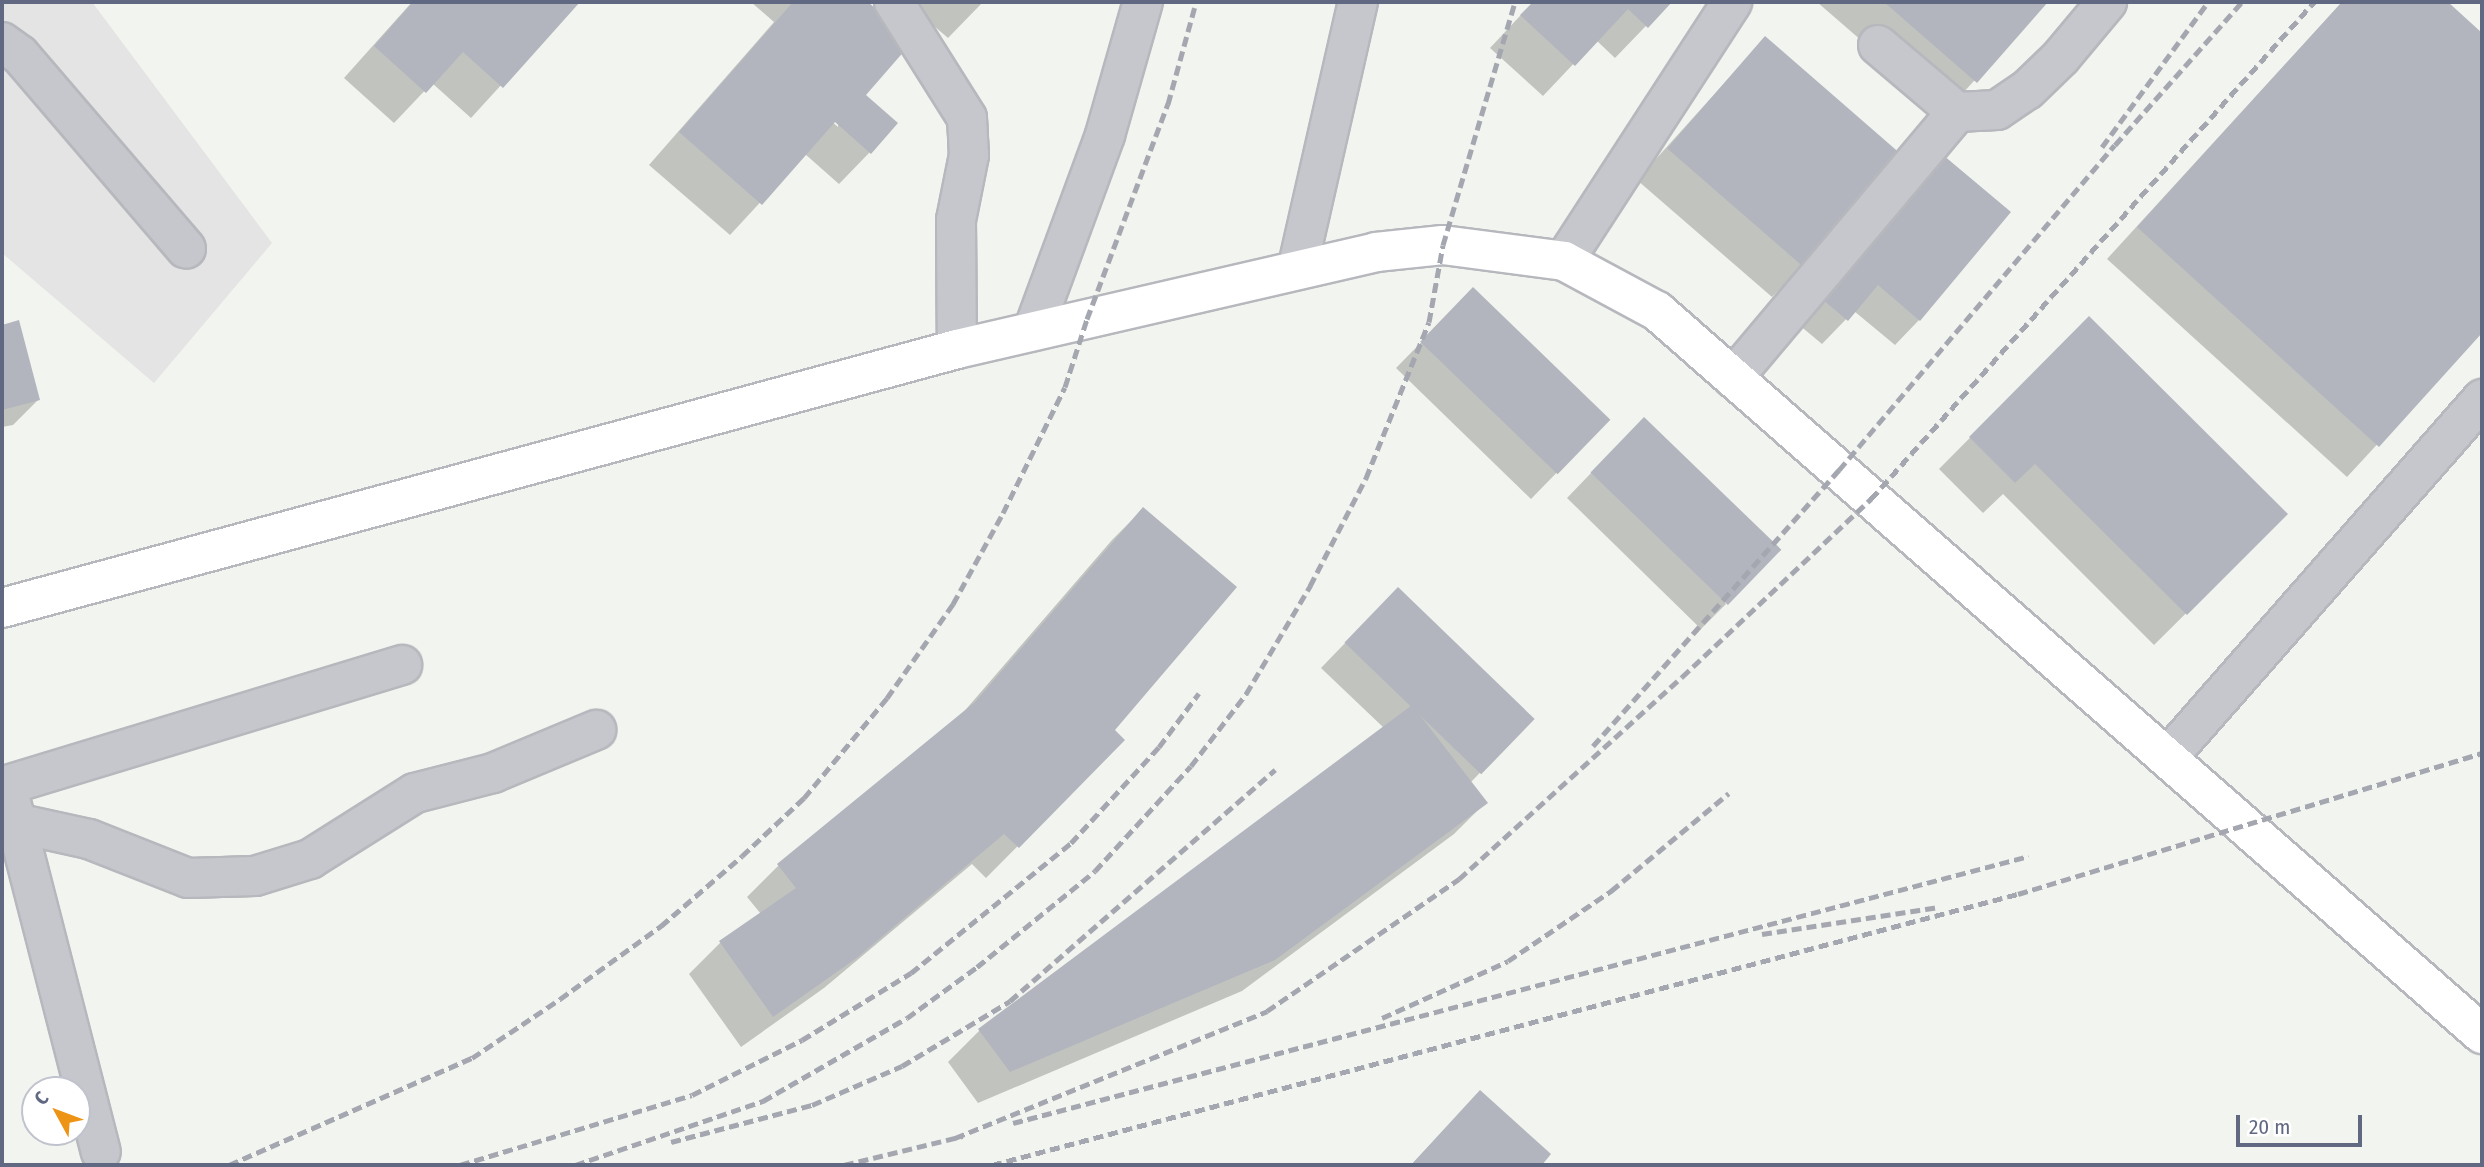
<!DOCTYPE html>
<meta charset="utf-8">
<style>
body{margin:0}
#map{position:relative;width:2484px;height:1167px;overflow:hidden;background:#f2f4ef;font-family:"Fira Sans Condensed",sans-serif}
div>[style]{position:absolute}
.built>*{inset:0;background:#e3e4e3}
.shadow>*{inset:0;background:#0003}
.building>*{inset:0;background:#b2b5bd;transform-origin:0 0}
.roads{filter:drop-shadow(2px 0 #b6b8bd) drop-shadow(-2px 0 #b6b8bd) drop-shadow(0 2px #b6b8bd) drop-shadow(0 -2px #b6b8bd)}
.minor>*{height:38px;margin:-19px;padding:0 19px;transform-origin:19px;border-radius:19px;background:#c6c7cc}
.major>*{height:38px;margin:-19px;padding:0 19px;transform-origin:19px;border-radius:19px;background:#fff}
.rail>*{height:5px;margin-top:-2.5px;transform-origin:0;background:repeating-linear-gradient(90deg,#a5a7b0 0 10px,transparent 0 15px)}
span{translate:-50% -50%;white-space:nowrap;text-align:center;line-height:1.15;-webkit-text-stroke:7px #fff;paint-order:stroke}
.frame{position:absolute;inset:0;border:4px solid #616882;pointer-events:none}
.north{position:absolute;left:21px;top:1076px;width:70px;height:70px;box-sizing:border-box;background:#fff;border:2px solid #c0c3cd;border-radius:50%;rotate:311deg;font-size:19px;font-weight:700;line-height:28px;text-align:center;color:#616882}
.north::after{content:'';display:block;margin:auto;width:24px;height:32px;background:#ed9316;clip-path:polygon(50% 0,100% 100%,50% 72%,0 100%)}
.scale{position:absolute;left:2236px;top:1115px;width:126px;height:32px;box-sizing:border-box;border:4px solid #616882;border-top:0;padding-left:9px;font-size:21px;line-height:24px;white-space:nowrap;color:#616882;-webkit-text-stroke:5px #fff;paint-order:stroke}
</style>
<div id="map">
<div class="built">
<div style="clip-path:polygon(2px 2px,92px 2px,272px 243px,154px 383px,2px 253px)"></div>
</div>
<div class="shadow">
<div style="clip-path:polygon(412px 2px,577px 2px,471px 118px,432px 83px,394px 123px,344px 78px)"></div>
<div style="clip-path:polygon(evenodd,751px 2px,865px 2px,911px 41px,863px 95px,870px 152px,839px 184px,805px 154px,730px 235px,649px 165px,774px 22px,751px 2px,828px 118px,838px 122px,838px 127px,828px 118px)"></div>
<div style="clip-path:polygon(906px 2px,983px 2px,948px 38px)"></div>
<div style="clip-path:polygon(1533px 2px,1669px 2px,1615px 58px,1596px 40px,1543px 96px,1490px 48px)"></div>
<div style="clip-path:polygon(1817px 2px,2045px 2px,1945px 113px)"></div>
<div style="clip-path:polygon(2342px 2px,2446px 2px,2482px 35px,2482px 331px,2347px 477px,2107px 259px)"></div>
<div style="clip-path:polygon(1765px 38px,1803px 266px,1772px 297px,1637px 180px)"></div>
<div style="clip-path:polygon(1918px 182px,1919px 320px,1895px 345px,1854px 311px,1822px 344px,1792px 319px)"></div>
<div style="clip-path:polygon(1449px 314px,1608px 420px,1531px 499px,1396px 368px)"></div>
<div style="clip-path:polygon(2089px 318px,2286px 514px,2154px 645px,2003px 494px,1983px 513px,1939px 469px)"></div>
<div style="clip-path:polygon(18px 323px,38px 400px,13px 425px,2px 427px,2px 327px)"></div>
<div style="clip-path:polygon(1619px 444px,1726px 604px,1701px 629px,1567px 498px)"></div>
<div style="clip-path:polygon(1143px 509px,1113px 730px,1123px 740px,986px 878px,972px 864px,824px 988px,741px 1047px,689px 974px,720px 943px,761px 914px,747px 897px,778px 866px,961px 715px,1112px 540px)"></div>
<div style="clip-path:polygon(1373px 614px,1532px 719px,1470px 783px,1485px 803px,1454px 834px,1242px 991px,978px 1103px,948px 1062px,979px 1031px,1384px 728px,1321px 668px)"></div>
<div style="clip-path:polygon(1480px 1092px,1549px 1154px,1539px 1165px,1411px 1165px)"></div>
</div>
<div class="building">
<div style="clip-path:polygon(413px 2px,580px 2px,503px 88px,463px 52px,426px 93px,374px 46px)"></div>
<div style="clip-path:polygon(793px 2px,868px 2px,913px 41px,866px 95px,898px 123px,871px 154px,835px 122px,762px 205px,679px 132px)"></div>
<div style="clip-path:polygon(1533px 2px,1672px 2px,1648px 28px,1628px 9px,1575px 66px,1520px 15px)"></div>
<div style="clip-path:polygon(1884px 2px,2048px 2px,1977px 83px)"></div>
<div style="clip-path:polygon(2342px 2px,2448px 2px,2482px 33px,2482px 333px,2379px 447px,2137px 227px)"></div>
<div style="left:1765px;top:36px;width:181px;height:149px;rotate:41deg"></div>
<div style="clip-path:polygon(1943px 155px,2011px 212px,1920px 321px,1878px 285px,1848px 321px,1815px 293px)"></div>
<div style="left:1473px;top:287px;width:191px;height:76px;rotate:44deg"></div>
<div style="clip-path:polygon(2089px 316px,2288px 514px,2187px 615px,2035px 464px,2015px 483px,1969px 437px)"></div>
<div style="clip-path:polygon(19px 320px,40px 400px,2px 410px,2px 325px)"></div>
<div style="left:1644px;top:417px;width:191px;height:77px;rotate:44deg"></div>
<div style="clip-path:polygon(1143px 507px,1237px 587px,1115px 730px,1125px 740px,1019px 848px,1004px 834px,858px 957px,773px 1017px,719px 941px,796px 888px,777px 864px,975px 702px)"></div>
<div style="left:1398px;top:587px;width:190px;height:77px;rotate:44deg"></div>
<div style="clip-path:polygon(1412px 705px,1488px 803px,1275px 960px,1010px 1072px,978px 1029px)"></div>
<div style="clip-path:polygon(1480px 1090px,1551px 1154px,1542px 1165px,1411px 1165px)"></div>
</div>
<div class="roads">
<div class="minor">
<div style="left:894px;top:2px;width:137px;rotate:57.8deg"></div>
<div style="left:967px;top:118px;width:37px;rotate:87deg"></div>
<div style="left:969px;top:155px;width:66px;rotate:101.3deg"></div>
<div style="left:956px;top:220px;width:129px;rotate:89.6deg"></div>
<div style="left:2px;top:42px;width:22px;rotate:36deg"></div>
<div style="left:20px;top:55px;width:255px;rotate:49.4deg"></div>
<div style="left:1878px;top:45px;width:104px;rotate:40.3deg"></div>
<div style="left:1957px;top:112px;width:40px;rotate:-2.9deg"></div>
<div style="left:1997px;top:110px;width:36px;rotate:-34deg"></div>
<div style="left:2027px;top:90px;width:47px;rotate:-44.1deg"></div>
<div style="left:2061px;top:57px;width:72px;rotate:-50.1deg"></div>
<div style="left:1564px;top:261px;width:309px;rotate:-57deg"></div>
<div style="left:1297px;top:270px;width:275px;rotate:-77.2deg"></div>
<div style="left:1033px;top:331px;width:209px;rotate:-69.8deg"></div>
<div style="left:1105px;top:135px;width:138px;rotate:-74.1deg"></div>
<div style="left:1733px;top:378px;width:348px;rotate:-49.9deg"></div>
<div style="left:2167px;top:758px;width:478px;rotate:-48.7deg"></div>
<div style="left:7px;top:785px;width:413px;rotate:-16.9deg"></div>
<div style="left:11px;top:802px;width:361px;rotate:75.6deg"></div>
<div style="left:16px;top:823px;width:75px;rotate:12.4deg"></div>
<div style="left:89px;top:839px;width:106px;rotate:21.5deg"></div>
<div style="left:188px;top:878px;width:67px;rotate:-1.7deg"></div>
<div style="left:255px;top:876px;width:58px;rotate:-17.2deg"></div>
<div style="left:310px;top:859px;width:124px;rotate:-32.2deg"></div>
<div style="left:415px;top:793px;width:81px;rotate:-14.4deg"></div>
<div style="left:493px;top:773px;width:112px;rotate:-22.7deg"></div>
</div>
<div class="major">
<div style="left:2px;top:608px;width:989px;rotate:-15.17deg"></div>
<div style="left:957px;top:349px;width:430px;rotate:-13deg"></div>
<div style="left:1376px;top:252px;width:67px;rotate:-6deg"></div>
<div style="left:1443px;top:245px;width:122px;rotate:7.5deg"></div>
<div style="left:1564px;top:261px;width:106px;rotate:28.3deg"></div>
<div style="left:1657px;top:311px;width:1097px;rotate:41.23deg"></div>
</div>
</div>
<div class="rail">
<div style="left:2102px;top:147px;width:180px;rotate:-53.8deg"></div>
<div style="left:1593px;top:746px;width:370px;rotate:-48.3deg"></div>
<div style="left:1839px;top:470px;width:426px;rotate:-49.7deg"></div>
<div style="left:2115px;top:145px;width:191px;rotate:-48.4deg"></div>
<div style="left:1762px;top:934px;width:179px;rotate:-8.7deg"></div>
<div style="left:1382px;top:1018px;width:138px;rotate:-24.3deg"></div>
<div style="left:1508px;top:961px;width:125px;rotate:-34.2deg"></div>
<div style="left:1611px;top:891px;width:153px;rotate:-39.7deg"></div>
<div style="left:1013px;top:1123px;width:1050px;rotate:-14.72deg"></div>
<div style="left:955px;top:1138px;width:337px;rotate:-22.1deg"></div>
<div style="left:1267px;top:1011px;width:233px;rotate:-34.5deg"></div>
<div style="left:1459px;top:879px;width:301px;rotate:-42.2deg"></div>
<div style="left:1682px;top:677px;width:260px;rotate:-43.3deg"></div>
<div style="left:1871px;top:499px;width:666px;rotate:-48.29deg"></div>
<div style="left:671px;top:1142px;width:146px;rotate:-14.7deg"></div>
<div style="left:812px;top:1105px;width:98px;rotate:-23.4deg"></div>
<div style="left:902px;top:1066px;width:126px;rotate:-31deg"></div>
<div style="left:1010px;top:1001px;width:352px;rotate:-41.1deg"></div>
<div style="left:229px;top:1165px;width:266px;rotate:-23.8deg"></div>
<div style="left:472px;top:1058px;width:106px;rotate:-33.8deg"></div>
<div style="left:560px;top:999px;width:125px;rotate:-35.9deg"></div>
<div style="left:661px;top:926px;width:107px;rotate:-40.8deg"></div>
<div style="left:742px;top:856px;width:85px;rotate:-43.1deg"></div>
<div style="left:804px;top:798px;width:130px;rotate:-50.3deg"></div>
<div style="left:887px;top:698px;width:115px;rotate:-54.9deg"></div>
<div style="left:953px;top:604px;width:104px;rotate:-61.2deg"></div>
<div style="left:1003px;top:513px;width:140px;rotate:-63.8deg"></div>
<div style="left:1065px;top:387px;width:71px;rotate:-72.1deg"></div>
<div style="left:1087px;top:319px;width:230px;rotate:-69.4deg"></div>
<div style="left:1168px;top:104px;width:106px;rotate:-74.6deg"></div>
<div style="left:460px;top:1165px;width:242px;rotate:-16.8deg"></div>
<div style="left:692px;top:1095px;width:123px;rotate:-26.6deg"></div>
<div style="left:802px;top:1040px;width:128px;rotate:-31.6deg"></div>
<div style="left:911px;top:973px;width:206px;rotate:-39.1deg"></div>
<div style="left:1071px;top:843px;width:130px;rotate:-47.5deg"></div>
<div style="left:1159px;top:747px;width:67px;rotate:-53.5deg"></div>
<div style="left:575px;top:1165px;width:199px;rotate:-18.8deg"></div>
<div style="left:763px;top:1101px;width:166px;rotate:-30deg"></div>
<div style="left:907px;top:1018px;width:87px;rotate:-36.1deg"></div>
<div style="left:977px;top:967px;width:152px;rotate:-39.1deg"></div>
<div style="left:1095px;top:871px;width:142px;rotate:-47.6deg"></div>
<div style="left:1191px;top:766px;width:91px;rotate:-52.6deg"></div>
<div style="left:1246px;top:694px;width:126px;rotate:-59.3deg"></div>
<div style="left:1310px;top:586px;width:122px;rotate:-62.6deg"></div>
<div style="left:1366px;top:478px;width:168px;rotate:-68deg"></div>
<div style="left:1429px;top:322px;width:78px;rotate:-79.7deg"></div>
<div style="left:1443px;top:245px;width:253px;rotate:-73.5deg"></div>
<div style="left:844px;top:1165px;width:122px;rotate:-13.7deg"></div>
<div style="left:992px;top:1165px;width:1061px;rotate:-14.8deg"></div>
<div style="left:2018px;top:894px;width:485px;rotate:-16.9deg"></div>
</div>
<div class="frame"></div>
<div class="north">С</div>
<div class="scale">20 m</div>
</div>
